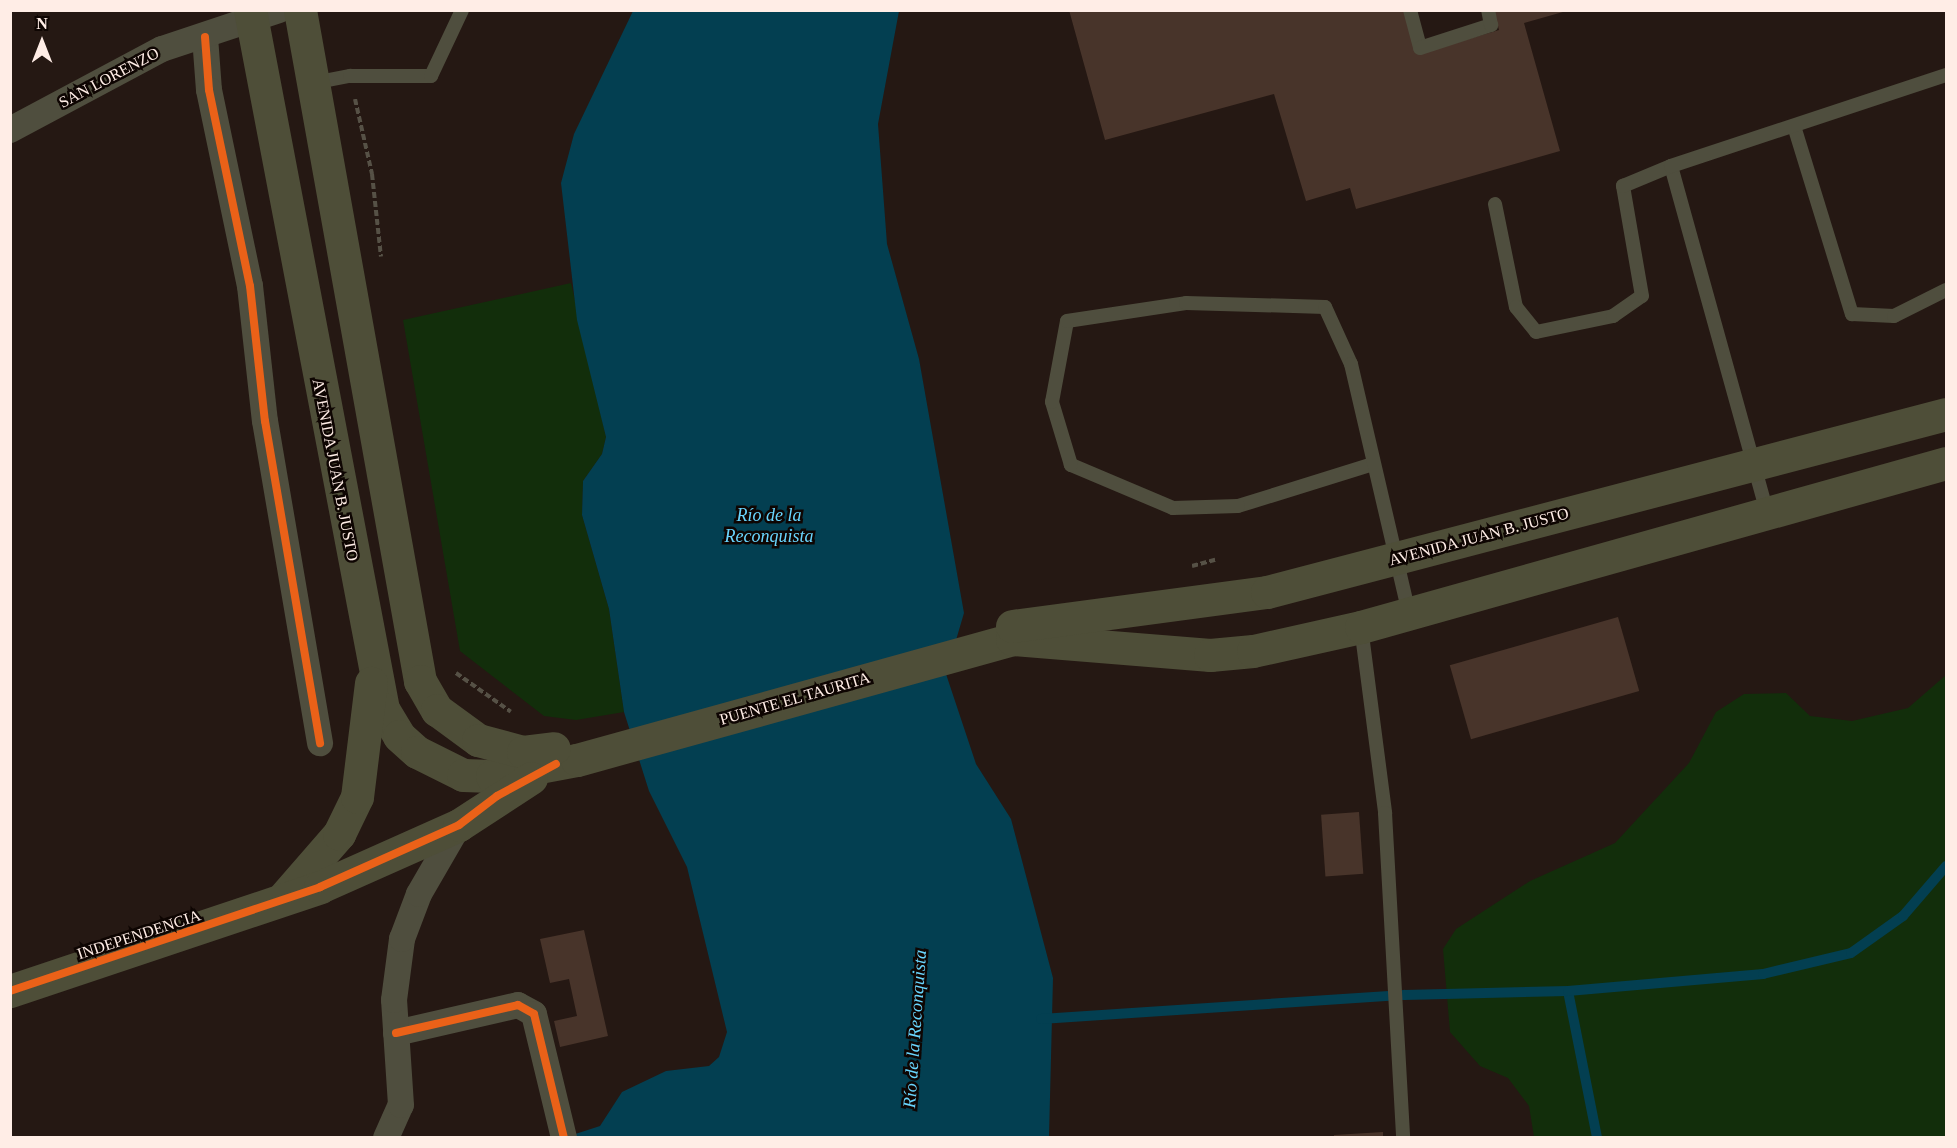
<!DOCTYPE html>
<meta charset="utf-8">
<style>
body{margin:0}
#map{position:relative;width:1957px;height:1148px;overflow:hidden;background:#251813;font-family:"Times New Roman",serif}
div>[style]{position:absolute}
.green>*{inset:0;background:#122e0b}
.water>*{inset:0;background:#033f51}
.stream>*{height:10px;margin:-5px;padding:0 5px;transform-origin:5px;border-radius:5px;background:#033f51}
.building>*{inset:0;background:#48342a;transform-origin:0 0}
.path>*{height:4px;margin-top:-2px;transform-origin:0;background:repeating-linear-gradient(90deg,#565146 0 6px,transparent 0 9px)}
.lane>*{height:14px;margin:-7px;padding:0 7px;transform-origin:7px;border-radius:7px;background:#4f4e3e}
.street>*{height:26px;margin:-13px;padding:0 13px;transform-origin:13px;border-radius:13px;background:#4f4e3e}
.secondary>*{height:33px;margin:-16.5px;padding:0 16.5px;transform-origin:16.5px;border-radius:16.5px;background:#4e4e38}
.cycleway>*{height:8px;margin:-4px;padding:0 4px;transform-origin:4px;border-radius:4px;background:#ea6118}
span{translate:-50% -50%;white-space:nowrap;text-align:center;line-height:1.15;-webkit-text-stroke:5px #0e0502;paint-order:stroke}
.street-label{font-size:16px;color:#ffede6}
.water-label{font-size:18px;color:#69d5fd;font-style:italic}
.frame{position:absolute;inset:0;border:12px solid #ffede6;pointer-events:none}
.north{position:absolute;left:12px;top:12px;width:60px;height:60px;-webkit-text-stroke:4px #0e0502;paint-order:stroke;rotate:0deg;font-size:16px;font-weight:700;line-height:24px;text-align:center;color:#ffede6}
.north::after{content:'';display:block;margin:auto;width:21px;height:27px;background:#ffede6;clip-path:polygon(50% 0,100% 100%,50% 72%,0 100%)}
</style>
<div id="map">
<div class="green">
<div style="clip-path:polygon(571px 283px,606px 437px,602px 454px,583px 481px,582px 515px,609px 609px,624px 712px,576px 720px,544px 716px,460px 651px,403px 320px)"></div>
<div style="clip-path:polygon(1946px 675px,1946px 1137px,1534px 1137px,1529px 1106px,1508px 1078px,1480px 1066px,1450px 1032px,1443px 949px,1456px 929px,1530px 881px,1615px 843px,1689px 763px,1716px 712px,1744px 694px,1786px 693px,1810px 716px,1852px 721px,1908px 708px)"></div>
</div>
<div class="water">
<div style="clip-path:polygon(633px 11px,899px 11px,878px 124px,887px 244px,919px 359px,964px 613px,946px 674px,976px 764px,1011px 819px,1053px 978px,1049px 1137px,566px 1137px,600px 1126px,622px 1092px,666px 1071px,709px 1066px,719px 1057px,727px 1032px,687px 867px,649px 791px,624px 712px,609px 609px,582px 515px,583px 481px,602px 454px,606px 437px,577px 320px,561px 183px,574px 134px)"></div>
</div>
<div class="stream">
<div style="left:1568px;top:991px;width:150px;rotate:78.8deg"></div>
<div style="left:1041px;top:1019px;width:364px;rotate:-3.8deg"></div>
<div style="left:1404px;top:995px;width:164px;rotate:-1.4deg"></div>
<div style="left:1568px;top:991px;width:196px;rotate:-5deg"></div>
<div style="left:1763px;top:974px;width:90px;rotate:-13.4deg"></div>
<div style="left:1851px;top:953px;width:64px;rotate:-35.4deg"></div>
<div style="left:1903px;top:916px;width:66px;rotate:-49.3deg"></div>
</div>
<div class="building">
<div style="clip-path:polygon(1069px 10px,1406px 10px,1418px 54px,1499px 30px,1494px 10px,1570px 10px,1524px 23px,1560px 151px,1356px 209px,1350px 188px,1306px 201px,1274px 94px,1105px 140px)"></div>
<div style="left:1618px;top:617px;width:77px;height:175px;rotate:74deg"></div>
<div style="left:1359px;top:812px;width:62px;height:38px;rotate:86deg"></div>
<div style="clip-path:polygon(584px 930px,608px 1036px,560px 1047px,554px 1021px,577px 1016px,569px 979px,550px 983px,540px 939px)"></div>
<div style="clip-path:polygon(1383px 1132px,1383px 1138px,1334px 1138px,1334px 1135px)"></div>
</div>
<div class="path">
<div style="left:355px;top:99px;width:77px;rotate:77.2deg"></div>
<div style="left:372px;top:174px;width:83px;rotate:83.8deg"></div>
<div style="left:1192px;top:566px;width:24px;rotate:-15deg"></div>
<div style="left:456px;top:673px;width:67px;rotate:35.3deg"></div>
</div>
<div class="lane">
<div style="left:1410px;top:10px;width:39px;rotate:75deg"></div>
<div style="left:1420px;top:48px;width:75px;rotate:-17.9deg"></div>
<div style="left:1491px;top:25px;width:15px;rotate:-101deg"></div>
<div style="left:313px;top:83px;width:38px;rotate:-11deg"></div>
<div style="left:350px;top:76px;width:81px"></div>
<div style="left:431px;top:76px;width:73px;rotate:-64.8deg"></div>
<div style="left:1794px;top:126px;width:197px;rotate:72.9deg"></div>
<div style="left:1852px;top:314px;width:42px;rotate:2.7deg"></div>
<div style="left:1894px;top:316px;width:58px;rotate:-26.6deg"></div>
<div style="left:1671px;top:166px;width:360px;rotate:74.5deg"></div>
<div style="left:1495px;top:204px;width:105px;rotate:78.5deg"></div>
<div style="left:1516px;top:307px;width:32px;rotate:51deg"></div>
<div style="left:1536px;top:332px;width:79px;rotate:-11.7deg"></div>
<div style="left:1613px;top:316px;width:35px;rotate:-35deg"></div>
<div style="left:1642px;top:296px;width:112px;rotate:-99.8deg"></div>
<div style="left:1623px;top:186px;width:52px;rotate:-22.6deg"></div>
<div style="left:1671px;top:166px;width:290px;rotate:-18.3deg"></div>
<div style="left:1373px;top:464px;width:141px;rotate:162.7deg"></div>
<div style="left:1238px;top:506px;width:65px;rotate:178.2deg"></div>
<div style="left:1173px;top:508px;width:111px;rotate:-157.1deg"></div>
<div style="left:1071px;top:465px;width:66px;rotate:-106.8deg"></div>
<div style="left:1052px;top:402px;width:82px;rotate:-79.5deg"></div>
<div style="left:1067px;top:321px;width:120px;rotate:-8.6deg"></div>
<div style="left:1186px;top:303px;width:139px;rotate:1.6deg"></div>
<div style="left:1325px;top:307px;width:63px;rotate:65.5deg"></div>
<div style="left:1351px;top:364px;width:256px;rotate:76.9deg"></div>
<div style="left:1361px;top:627px;width:188px;rotate:82.6deg"></div>
<div style="left:1385px;top:813px;width:325px;rotate:86.8deg"></div>
</div>
<div class="street">
<div style="left:205px;top:37px;width:53px;rotate:85.7deg"></div>
<div style="left:209px;top:90px;width:200px;rotate:78.2deg"></div>
<div style="left:250px;top:286px;width:136px;rotate:83.7deg"></div>
<div style="left:265px;top:421px;width:327px;rotate:80.3deg"></div>
<div style="left:10px;top:130px;width:172px;rotate:-28.1deg"></div>
<div style="left:162px;top:49px;width:123px;rotate:-18.4deg"></div>
<div style="left:396px;top:1033px;width:125px;rotate:-12.9deg"></div>
<div style="left:518px;top:1005px;width:18px;rotate:29deg"></div>
<div style="left:534px;top:1014px;width:128px;rotate:76.4deg"></div>
<div style="left:386px;top:1138px;width:36px;rotate:-66deg"></div>
<div style="left:401px;top:1105px;width:105px;rotate:-93.8deg"></div>
<div style="left:394px;top:1000px;width:62px;rotate:-82.5deg"></div>
<div style="left:402px;top:939px;width:48px;rotate:-69.3deg"></div>
<div style="left:419px;top:894px;width:80px;rotate:-59.9deg"></div>
</div>
<div class="secondary">
<div style="left:250px;top:10px;width:712px;rotate:79.23deg"></div>
<div style="left:383px;top:709px;width:31px;rotate:59deg"></div>
<div style="left:399px;top:736px;width:24px;rotate:42deg"></div>
<div style="left:417px;top:752px;width:51px;rotate:26.6deg"></div>
<div style="left:463px;top:775px;width:29px;rotate:2deg"></div>
<div style="left:492px;top:776px;width:86px;rotate:-10.7deg"></div>
<div style="left:577px;top:760px;width:452px;rotate:-15.5deg"></div>
<div style="left:1012px;top:639px;width:199px;rotate:4.6deg"></div>
<div style="left:1210px;top:655px;width:43px;rotate:-5.3deg"></div>
<div style="left:1253px;top:651px;width:111px;rotate:-12.5deg"></div>
<div style="left:1361px;top:627px;width:608px;rotate:-15.66deg"></div>
<div style="left:300px;top:10px;width:682px;rotate:79.86deg"></div>
<div style="left:420px;top:681px;width:34px;rotate:60deg"></div>
<div style="left:437px;top:710px;width:51px;rotate:36.2deg"></div>
<div style="left:478px;top:740px;width:47px;rotate:14.9deg"></div>
<div style="left:523px;top:752px;width:31px;rotate:-7deg"></div>
<div style="left:1012px;top:626px;width:257px;rotate:-7.6deg"></div>
<div style="left:1267px;top:592px;width:702px;rotate:-14.69deg"></div>
<div style="left:284px;top:897px;width:84px;rotate:-48.9deg"></div>
<div style="left:339px;top:834px;width:41px;rotate:-64.1deg"></div>
<div style="left:357px;top:797px;width:115px;rotate:-83deg"></div>
<div style="left:10px;top:991px;width:327px;rotate:-18.5deg"></div>
<div style="left:320px;top:887px;width:152px;rotate:-24deg"></div>
<div style="left:459px;top:825px;width:86px;rotate:-33.1deg"></div>
</div>
<div class="cycleway">
<div style="left:205px;top:37px;width:53px;rotate:85.7deg"></div>
<div style="left:209px;top:90px;width:200px;rotate:78.2deg"></div>
<div style="left:250px;top:286px;width:136px;rotate:83.7deg"></div>
<div style="left:265px;top:421px;width:327px;rotate:80.3deg"></div>
<div style="left:10px;top:991px;width:327px;rotate:-18.5deg"></div>
<div style="left:320px;top:887px;width:152px;rotate:-24deg"></div>
<div style="left:459px;top:825px;width:48px;rotate:-37.3deg"></div>
<div style="left:497px;top:796px;width:67px;rotate:-28.5deg"></div>
<div style="left:396px;top:1033px;width:125px;rotate:-12.9deg"></div>
<div style="left:518px;top:1005px;width:18px;rotate:29deg"></div>
<div style="left:534px;top:1014px;width:128px;rotate:76.4deg"></div>
</div>
<div class="street-label">
<span style="left:109px;top:78px;rotate:-28deg">SAN LORENZO</span>
<span style="left:335px;top:470px;rotate:79deg">AVENIDA JUAN B. JUSTO</span>
<span style="left:1479px;top:537px;rotate:-15deg">AVENIDA JUAN B. JUSTO</span>
<span style="left:795px;top:699px;rotate:-16deg">PUENTE EL TAURITA</span>
<span style="left:139px;top:935px;rotate:-18deg">INDEPENDENCIA</span>
</div>
<div class="water-label">
<span style="left:769px;top:526px">Río de la<br>Reconquista</span>
<span style="left:915px;top:1029px;rotate:-86deg">Río de la Reconquista</span>
</div>
<div class="frame"></div>
<div class="north">N</div>
</div>
